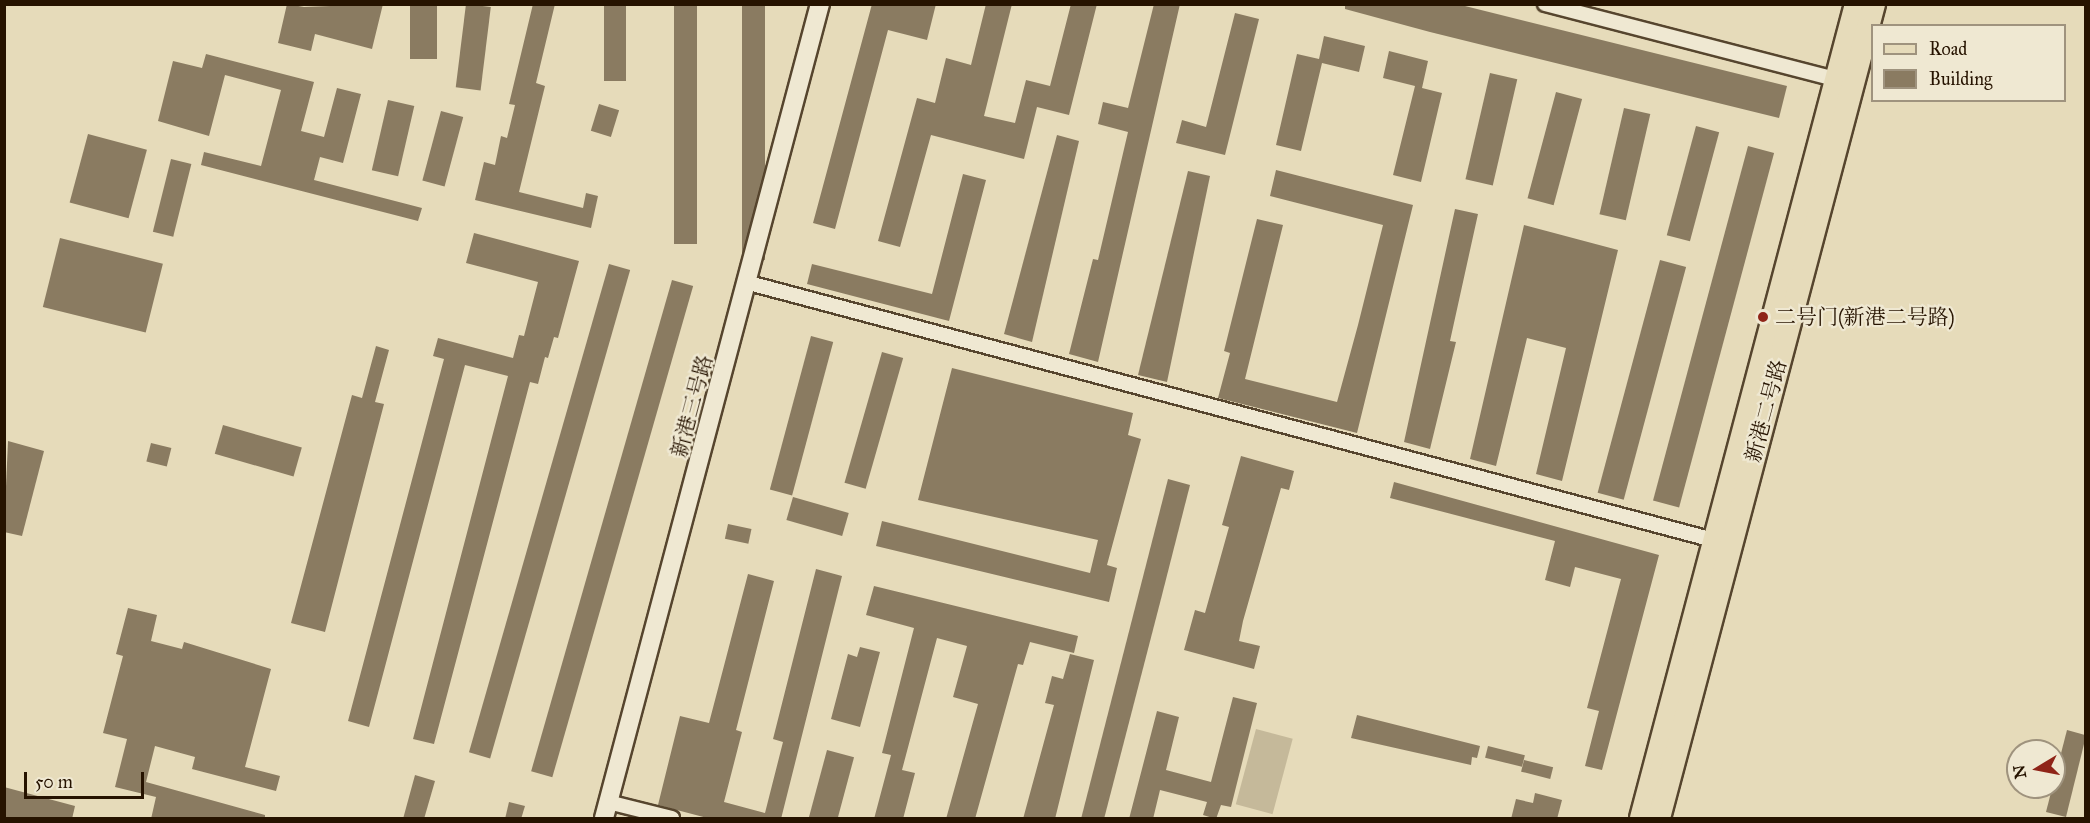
<!DOCTYPE html>
<meta charset="utf-8">
<style>
body{margin:0}
#map{position:relative;width:2090px;height:823px;overflow:hidden;background:#e6dbba;font-family:"IM FELL Great Primer","Noto Serif SC",serif}
div>[style]{position:absolute}
.green>*{inset:0;background:#c5b99a;transform-origin:0 0}
.building>*{inset:0;background:#8a7b61;transform-origin:0 0}
.roads{filter:drop-shadow(2px 0 #56452e) drop-shadow(-2px 0 #56452e) drop-shadow(0 2px #56452e) drop-shadow(0 -2px #56452e)}
.minor>*{height:14px;margin:-7px;padding:0 7px;transform-origin:7px;border-radius:7px;background:#efe8d2}
.tertiary>*{height:18px;margin:-9px;padding:0 9px;transform-origin:9px;border-radius:9px;background:#efe8d2}
.primary>*{height:22px;margin:-11px;padding:0 11px;transform-origin:11px;border-radius:11px;background:#e6dbba}
.dots>*{width:16px;height:16px;translate:-50% -50%;box-sizing:border-box;border:3px solid #efe8d2;border-radius:50%}
span{translate:-50% -50%;white-space:nowrap;text-align:center;line-height:1.15;-webkit-text-stroke:4.5px #efe8d2;paint-order:stroke}
.poi-label{font-size:21px;color:#261300}
.left{translate:0 -50%;text-align:left}
.street-label{font-size:21px;color:#261300}
.frame{position:absolute;inset:0;border:6px solid #261300;pointer-events:none}
.legend{position:absolute;left:1871px;top:24px;width:195px;height:78px;box-sizing:border-box;background:#efe8d2;border:2px solid #9f937e;margin:0;padding:8px 10px;list-style:none;font-size:18px;color:#261300}
.legend li{display:flex;align-items:center;gap:12px;height:30px}
.legend b{width:30px;border:2px solid #9f937e}
.north{position:absolute;left:2006px;top:739px;width:60px;height:60px;box-sizing:border-box;background:#efe8d2;border:2px solid #9f937e;border-radius:50%;rotate:260deg;font-size:16px;font-weight:700;line-height:24px;text-align:center;color:#261300}
.north::after{content:'';display:block;margin:auto;width:21px;height:27px;background:#8f2418;clip-path:polygon(50% 0,100% 100%,50% 72%,0 100%)}
.scale{position:absolute;left:24px;top:772px;width:120px;height:27px;box-sizing:border-box;border:3px solid #261300;border-top:0;padding-left:8px;font-size:18px;line-height:21px;white-space:nowrap;color:#261300;-webkit-text-stroke:4px #efe8d2;paint-order:stroke}
</style>
<div id="map">
<div class="green">
<div style="left:1256px;top:729px;width:38px;height:78px;rotate:15deg"></div>
</div>
<div class="building">
<div style="clip-path:polygon(287px 4px,304px 7px,383px 4px,372px 49px,315px 34px,311px 51px,278px 43px)"></div>
<div style="left:410px;top:4px;width:27px;height:55px"></div>
<div style="left:466px;top:4px;width:25px;height:84px;rotate:7deg"></div>
<div style="clip-path:polygon(533px 4px,555px 4px,536px 83px,545px 86px,519px 192px,583px 208px,586px 193px,598px 196px,591px 228px,475px 200px,484px 162px,495px 165px,501px 136px,507px 138px,515px 105px,509px 104px)"></div>
<div style="left:604px;top:4px;width:22px;height:77px"></div>
<div style="left:674px;top:4px;width:23px;height:240px"></div>
<div style="left:742px;top:4px;width:23px;height:256px"></div>
<div style="clip-path:polygon(872px 4px,936px 4px,927px 40px,888px 30px,835px 229px,813px 223px)"></div>
<div style="clip-path:polygon(986px 4px,1012px 4px,984px 116px,1015px 123px,1026px 80px,1050px 86px,1071px 4px,1097px 4px,1069px 115px,1037px 107px,1024px 159px,931px 135px,900px 247px,878px 241px,917px 98px,935px 103px,946px 58px,971px 65px)"></div>
<div style="clip-path:polygon(1154px 4px,1180px 4px,1098px 362px,1069px 354px,1093px 259px,1098px 260px,1128px 132px,1098px 124px,1103px 102px,1128px 108px)"></div>
<div style="clip-path:polygon(1345px 4px,1457px 4px,1787px 86px,1779px 118px,1430px 32px,1345px 9px)"></div>
<div style="clip-path:polygon(1235px 13px,1259px 19px,1225px 155px,1176px 143px,1182px 120px,1206px 127px)"></div>
<div style="clip-path:polygon(1324px 36px,1365px 46px,1359px 72px,1322px 63px,1301px 151px,1276px 145px,1297px 54px,1319px 59px)"></div>
<div style="clip-path:polygon(1389px 51px,1428px 61px,1422px 88px,1442px 93px,1421px 182px,1393px 175px,1415px 86px,1383px 78px)"></div>
<div style="clip-path:polygon(206px 54px,314px 82px,301px 131px,324px 137px,337px 88px,361px 94px,343px 163px,320px 157px,314px 180px,422px 208px,418px 221px,201px 165px,204px 152px,261px 166px,281px 90px,225px 75px,209px 136px,158px 121px,173px 61px,202px 68px)"></div>
<div style="left:1490px;top:73px;width:28px;height:109px;rotate:13deg"></div>
<div style="left:1556px;top:92px;width:27px;height:110px;rotate:15deg"></div>
<div style="left:388px;top:100px;width:27px;height:72px;rotate:13deg"></div>
<div style="left:599px;top:104px;width:21px;height:28px;rotate:17deg"></div>
<div style="left:1624px;top:108px;width:27px;height:109px;rotate:13deg"></div>
<div style="left:441px;top:111px;width:23px;height:72px;rotate:15deg"></div>
<div style="left:1696px;top:126px;width:24px;height:113px;rotate:15deg"></div>
<div style="left:88px;top:134px;width:61px;height:71px;rotate:15deg"></div>
<div style="clip-path:polygon(1057px 135px,1079px 141px,1032px 342px,1004px 334px)"></div>
<div style="left:1748px;top:146px;width:27px;height:367px;rotate:15deg"></div>
<div style="left:171px;top:159px;width:21px;height:75px;rotate:14deg"></div>
<div style="clip-path:polygon(1276px 170px,1413px 205px,1357px 433px,1218px 398px,1230px 353px,1224px 351px,1257px 219px,1283px 225px,1245px 379px,1337px 402px,1358px 325px,1383px 225px,1270px 196px)"></div>
<div style="clip-path:polygon(1188px 171px,1210px 176px,1167px 382px,1138px 375px)"></div>
<div style="clip-path:polygon(963px 174px,986px 180px,949px 321px,807px 284px,812px 264px,932px 294px)"></div>
<div style="clip-path:polygon(1455px 209px,1478px 214px,1450px 341px,1456px 342px,1430px 449px,1404px 442px)"></div>
<div style="clip-path:polygon(1524px 225px,1618px 250px,1562px 481px,1536px 474px,1566px 348px,1527px 338px,1496px 466px,1470px 459px)"></div>
<div style="clip-path:polygon(474px 233px,579px 261px,558px 338px,554px 337px,548px 358px,545px 357px,538px 384px,530px 382px,434px 744px,413px 739px,508px 376px,465px 365px,369px 727px,348px 721px,444px 359px,433px 356px,438px 338px,513px 358px,519px 335px,524px 336px,538px 282px,466px 263px)"></div>
<div style="left:60px;top:238px;width:106px;height:71px;rotate:14deg"></div>
<div style="left:1660px;top:260px;width:27px;height:241px;rotate:15deg"></div>
<div style="left:609px;top:264px;width:22px;height:508px;rotate:16deg"></div>
<div style="left:672px;top:280px;width:22px;height:511px;rotate:16deg"></div>
<div style="left:811px;top:336px;width:23px;height:159px;rotate:15deg"></div>
<div style="clip-path:polygon(376px 346px,389px 350px,375px 402px,384px 404px,325px 632px,291px 623px,352px 395px,362px 398px)"></div>
<div style="left:882px;top:352px;width:22px;height:136px;rotate:16deg"></div>
<div style="clip-path:polygon(952px 368px,1133px 413px,1128px 435px,1141px 439px,1107px 565px,1117px 568px,1109px 602px,876px 546px,882px 521px,1090px 573px,1098px 540px,918px 500px)"></div>
<div style="left:223px;top:425px;width:82px;height:30px;rotate:16deg"></div>
<div style="clip-path:polygon(8px 441px,44px 451px,22px 536px,4px 532px)"></div>
<div style="left:151px;top:443px;width:21px;height:19px;rotate:14deg"></div>
<div style="clip-path:polygon(1241px 456px,1294px 471px,1289px 490px,1281px 488px,1243px 621px,1239px 641px,1260px 646px,1254px 669px,1184px 650px,1195px 610px,1205px 613px,1229px 527px,1222px 525px)"></div>
<div style="clip-path:polygon(1168px 479px,1190px 485px,1162px 595px,1104px 819px,1081px 819px)"></div>
<div style="clip-path:polygon(1394px 482px,1659px 555px,1602px 770px,1585px 766px,1599px 711px,1587px 708px,1621px 579px,1575px 567px,1570px 587px,1545px 580px,1555px 541px,1390px 498px)"></div>
<div style="left:793px;top:497px;width:58px;height:24px;rotate:16deg"></div>
<div style="left:728px;top:524px;width:24px;height:15px;rotate:12deg"></div>
<div style="clip-path:polygon(816px 569px,842px 576px,781px 819px,711px 819px,658px 805px,680px 716px,709px 723px,748px 574px,774px 581px,736px 730px,742px 732px,724px 802px,765px 813px,783px 742px,773px 739px)"></div>
<div style="clip-path:polygon(874px 586px,1078px 636px,1074px 653px,1030px 642px,1023px 665px,1018px 664px,975px 819px,946px 819px,978px 704px,953px 697px,967px 646px,937px 638px,902px 770px,915px 773px,903px 819px,874px 819px,891px 755px,882px 753px,914px 628px,866px 615px)"></div>
<div style="clip-path:polygon(128px 608px,157px 615px,151px 641px,182px 649px,184px 642px,271px 669px,245px 767px,280px 776px,276px 791px,192px 769px,195px 757px,155px 746px,146px 782px,265px 815px,265px 819px,151px 819px,156px 797px,115px 787px,127px 739px,103px 733px,123px 656px,116px 654px)"></div>
<div style="clip-path:polygon(860px 647px,880px 652px,860px 727px,831px 719px,848px 654px,857px 657px)"></div>
<div style="clip-path:polygon(1070px 654px,1094px 660px,1055px 819px,1023px 819px,1054px 705px,1045px 703px,1052px 676px,1063px 679px)"></div>
<div style="clip-path:polygon(1233px 697px,1257px 703px,1231px 807px,1221px 805px,1216px 819px,1203px 815px,1207px 802px,1160px 790px,1153px 819px,1129px 819px,1157px 711px,1179px 717px,1166px 770px,1211px 782px)"></div>
<div style="clip-path:polygon(1357px 715px,1480px 746px,1477px 758px,1472px 757px,1471px 765px,1351px 738px)"></div>
<div style="clip-path:polygon(2067px 730px,2085px 735px,2085px 740px,2066px 817px,2046px 812px)"></div>
<div style="left:1488px;top:746px;width:38px;height:12px;rotate:14deg"></div>
<div style="left:827px;top:750px;width:28px;height:71px;rotate:15deg"></div>
<div style="left:1524px;top:760px;width:30px;height:12px;rotate:14deg"></div>
<div style="clip-path:polygon(415px 775px,435px 781px,424px 819px,403px 819px)"></div>
<div style="clip-path:polygon(4px 787px,75px 806px,72px 819px,4px 819px)"></div>
<div style="clip-path:polygon(1535px 793px,1562px 800px,1557px 819px,1511px 819px,1516px 799px,1533px 803px)"></div>
<div style="clip-path:polygon(509px 802px,525px 806px,521px 819px,505px 819px)"></div>
</div>
<div class="roads">
<div class="minor">
<div style="left:1545px;top:4px;width:307px;rotate:14.5deg"></div>
<div style="left:749px;top:283px;width:1006px;rotate:14.92deg"></div>
<div style="left:608px;top:802px;width:66px;rotate:14deg"></div>
</div>
<div class="tertiary">
<div style="left:604px;top:818px;width:842px;rotate:-75.14deg"></div>
</div>
<div class="primary">
<div style="left:1641px;top:818px;width:842px;rotate:-75.2deg"></div>
<div style="left:1659px;top:818px;width:842px;rotate:-75.2deg"></div>
</div>
</div>
<div class="dots">
<div style="left:1763px;top:317px;background:#8f2418"></div>
</div>
<div class="poi-label">
<span class="left" style="left:1775px;top:317px">二号门(新港二号路)</span>
</div>
<div class="street-label">
<span style="left:692px;top:406px;rotate:-75deg">新港三号路</span>
<span style="left:1766px;top:411px;rotate:-75deg">新港二号路</span>
</div>
<div class="frame"></div>
<ul class="legend">
<li><b style="height:8px;background:#e6dbba"></b>Road</li>
<li><b style="height:16px;background:#8a7b61"></b>Building</li>
</ul>
<div class="north">N</div>
<div class="scale">50 m</div>
</div>
